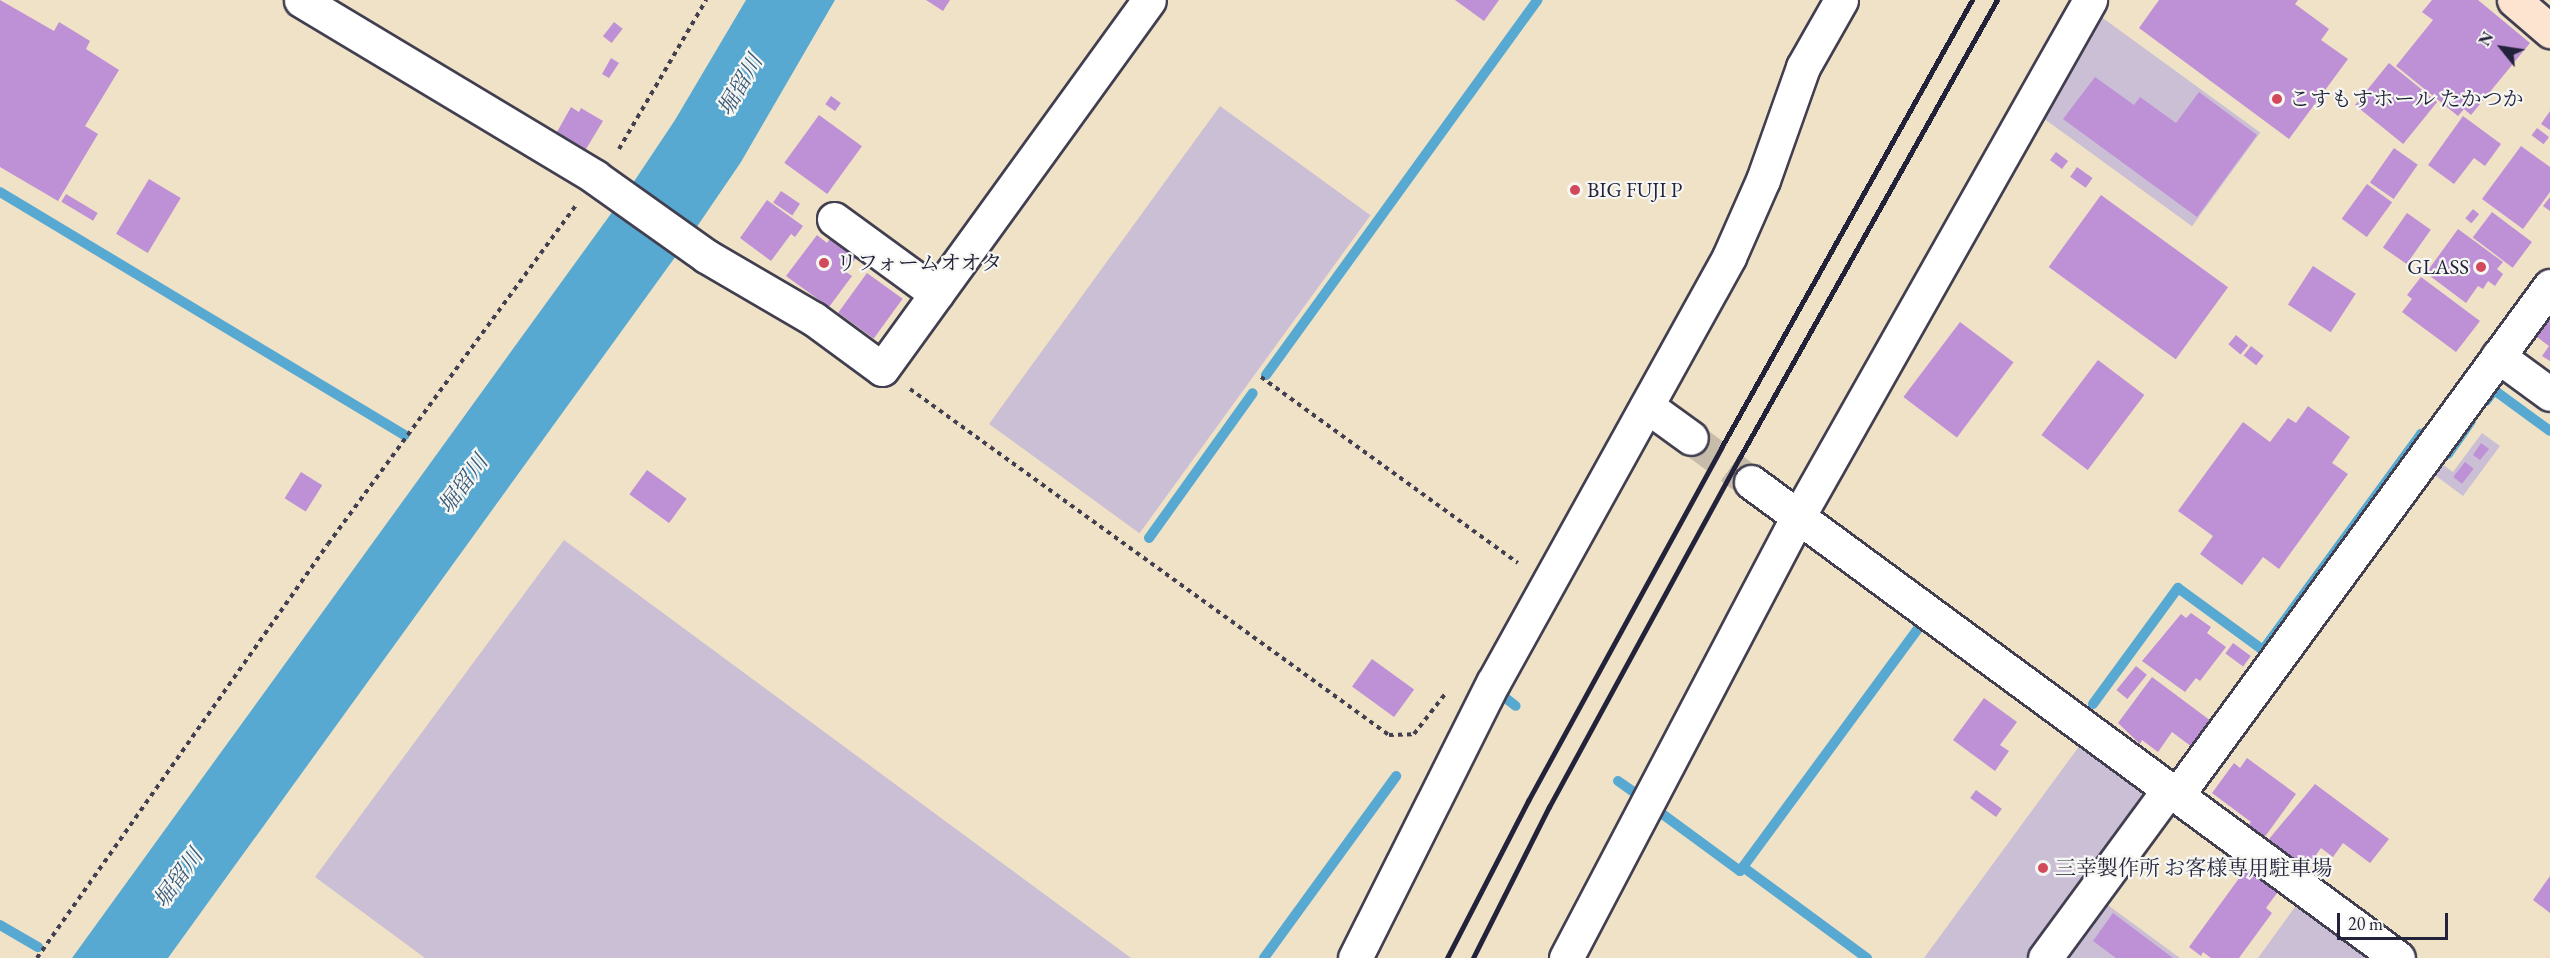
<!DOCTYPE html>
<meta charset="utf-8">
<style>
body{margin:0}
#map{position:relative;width:2550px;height:958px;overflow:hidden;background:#f0e2c6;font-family:"EB Garamond","Noto Serif JP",serif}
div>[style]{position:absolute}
.industrial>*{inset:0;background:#cbbfd5;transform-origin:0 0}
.water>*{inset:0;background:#57a9d2}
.stream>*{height:10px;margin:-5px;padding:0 5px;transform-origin:5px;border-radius:5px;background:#57a9d2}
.building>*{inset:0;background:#be90d5;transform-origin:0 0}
.minor-tunnel>*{height:33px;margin-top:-16.5px;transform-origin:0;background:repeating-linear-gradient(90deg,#c7bcaa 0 33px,transparent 0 49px)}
.path>*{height:4px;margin-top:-2px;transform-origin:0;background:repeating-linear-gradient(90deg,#413f50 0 4.5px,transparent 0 9px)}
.roads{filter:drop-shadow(2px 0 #413f50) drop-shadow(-2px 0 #413f50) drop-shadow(0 2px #413f50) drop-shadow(0 -2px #413f50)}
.minor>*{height:33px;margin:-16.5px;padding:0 16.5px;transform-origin:16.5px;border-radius:16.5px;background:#fff}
.secondary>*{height:33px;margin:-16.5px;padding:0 16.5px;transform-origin:16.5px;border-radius:16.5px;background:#fde4d1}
.rail>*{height:4.5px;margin:-2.25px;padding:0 2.25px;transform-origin:2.25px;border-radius:2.25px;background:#22223b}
.dots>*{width:16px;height:16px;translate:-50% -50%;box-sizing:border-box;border:3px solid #f6f6f2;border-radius:50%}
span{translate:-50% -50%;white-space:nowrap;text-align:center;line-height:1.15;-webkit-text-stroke:4.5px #f6f6f2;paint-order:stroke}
.poi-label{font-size:21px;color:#22223b}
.left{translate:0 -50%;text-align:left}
.right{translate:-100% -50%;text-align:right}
.water-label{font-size:22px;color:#375877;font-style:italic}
.north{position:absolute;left:2472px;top:18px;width:60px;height:60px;-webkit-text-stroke:4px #f6f6f2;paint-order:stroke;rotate:300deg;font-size:16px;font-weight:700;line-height:24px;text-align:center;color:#22223b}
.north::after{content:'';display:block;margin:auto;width:21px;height:27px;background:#22223b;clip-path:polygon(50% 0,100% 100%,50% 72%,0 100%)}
.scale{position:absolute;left:2337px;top:913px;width:111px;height:27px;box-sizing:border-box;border:3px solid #22223b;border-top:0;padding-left:8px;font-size:18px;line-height:21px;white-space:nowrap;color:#22223b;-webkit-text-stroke:4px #f6f6f2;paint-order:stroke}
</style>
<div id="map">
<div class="industrial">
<div style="left:2100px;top:16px;width:198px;height:116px;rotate:36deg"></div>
<div style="left:1220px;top:106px;width:186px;height:393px;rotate:36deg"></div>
<div style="clip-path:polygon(2482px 433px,2500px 446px,2463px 496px,2428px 470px,2436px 460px,2453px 472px)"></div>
<div style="clip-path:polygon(564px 540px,1131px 958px,425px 958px,315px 877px)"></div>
<div style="clip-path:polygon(2083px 741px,2145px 786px,2147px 800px,2031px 958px,1924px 958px)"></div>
<div style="clip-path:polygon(2101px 900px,2180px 958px,2059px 958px)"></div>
<div style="clip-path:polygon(2300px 900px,2379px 958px,2258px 958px)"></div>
</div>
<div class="water">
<div style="clip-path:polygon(746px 0,835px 0,741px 162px,694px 231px,168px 958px,72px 958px,631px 186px,675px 120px)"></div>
</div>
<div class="stream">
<div style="left:0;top:192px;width:472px;rotate:31deg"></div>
<div style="left:1266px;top:375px;width:463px;rotate:-54.1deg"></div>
<div style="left:2486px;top:401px;width:14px;rotate:-54deg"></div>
<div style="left:2494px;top:390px;width:69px;rotate:36.2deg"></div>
<div style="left:2443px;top:450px;width:6px;rotate:39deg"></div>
<div style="left:2448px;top:454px;width:40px;rotate:-55.1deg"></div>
<div style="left:1149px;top:538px;width:178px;rotate:-54.4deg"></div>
<div style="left:1503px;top:696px;width:16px;rotate:38deg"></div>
<div style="left:2093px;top:704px;width:144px;rotate:-53.8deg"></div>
<div style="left:2178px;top:588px;width:105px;rotate:36.1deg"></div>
<div style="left:2263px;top:650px;width:268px;rotate:-53.8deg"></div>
<div style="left:2421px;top:434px;width:5px;rotate:37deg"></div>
<div style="left:1618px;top:781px;width:19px;rotate:35deg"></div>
<div style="left:1661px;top:813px;width:98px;rotate:36.3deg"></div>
<div style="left:1740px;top:871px;width:303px;rotate:-53.7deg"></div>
<div style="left:1743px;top:867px;width:154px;rotate:36.3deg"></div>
<div style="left:0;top:925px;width:44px;rotate:30.1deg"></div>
<div style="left:1264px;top:958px;width:225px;rotate:-54deg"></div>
</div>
<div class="building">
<div style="clip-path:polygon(0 0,54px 31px,59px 22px,90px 41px,86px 49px,119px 70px,85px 126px,98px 134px,58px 201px,0 167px)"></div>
<div style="clip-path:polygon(926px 0,950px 0,943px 11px)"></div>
<div style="clip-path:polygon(1455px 0,1499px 0,1484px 21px)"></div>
<div style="clip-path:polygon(2159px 0,2298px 0,2295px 4px,2329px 29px,2321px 40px,2348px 59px,2289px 139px,2139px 28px)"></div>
<div style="clip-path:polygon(2432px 0,2478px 0,2530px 43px,2471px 115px,2464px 109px,2458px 116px,2396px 66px,2433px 20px,2422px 12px)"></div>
<div style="left:614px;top:22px;width:11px;height:18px;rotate:38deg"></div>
<div style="clip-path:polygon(611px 58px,619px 63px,609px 78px,602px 74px)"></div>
<div style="left:2389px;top:63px;width:62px;height:54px;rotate:39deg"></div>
<div style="clip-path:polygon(2095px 77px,2134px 105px,2140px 97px,2176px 123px,2199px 92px,2257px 135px,2197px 217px,2063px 119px)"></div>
<div style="left:831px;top:96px;width:12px;height:10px;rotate:35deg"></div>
<div style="clip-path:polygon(571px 107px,579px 112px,581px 108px,603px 121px,586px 149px,557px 132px)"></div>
<div style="clip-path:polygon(2550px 111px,2550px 130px,2541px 124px)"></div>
<div style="left:819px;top:115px;width:53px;height:59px;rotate:36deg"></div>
<div style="clip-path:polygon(2463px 116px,2501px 144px,2485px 166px,2474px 158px,2454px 184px,2428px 165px)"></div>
<div style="left:2537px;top:128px;width:15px;height:9px;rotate:37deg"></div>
<div style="clip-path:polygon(2521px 146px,2550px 167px,2550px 192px,2523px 229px,2482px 199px)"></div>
<div style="left:2394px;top:148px;width:29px;height:42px;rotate:35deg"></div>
<div style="left:2056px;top:152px;width:15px;height:10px;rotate:37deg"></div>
<div style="left:2077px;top:167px;width:19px;height:12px;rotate:35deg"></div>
<div style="left:149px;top:179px;width:37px;height:64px;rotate:31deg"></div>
<div style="left:2367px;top:184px;width:31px;height:43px;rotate:36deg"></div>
<div style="left:781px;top:191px;width:23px;height:14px;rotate:34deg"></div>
<div style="left:66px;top:194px;width:37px;height:9px;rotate:31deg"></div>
<div style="left:2101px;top:195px;width:157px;height:89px;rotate:36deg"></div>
<div style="clip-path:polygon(2550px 197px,2550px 211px,2543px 206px)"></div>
<div style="clip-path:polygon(767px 200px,803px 226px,795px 237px,791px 234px,771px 261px,740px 238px)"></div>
<div style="left:2473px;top:209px;width:8px;height:12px;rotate:40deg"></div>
<div style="left:2492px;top:212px;width:50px;height:32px;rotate:37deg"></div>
<div style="left:2407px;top:213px;width:29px;height:42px;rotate:35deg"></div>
<div style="clip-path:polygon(2458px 229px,2503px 262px,2497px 269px,2503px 274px,2495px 286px,2488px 281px,2483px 289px,2478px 286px,2466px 303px,2426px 273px)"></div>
<div style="clip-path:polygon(817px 235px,827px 243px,832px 236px,858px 255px,846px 272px,852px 276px,829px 307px,786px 276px)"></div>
<div style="left:2313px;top:266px;width:51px;height:46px;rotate:33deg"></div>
<div style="left:867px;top:273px;width:44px;height:49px;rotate:36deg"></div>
<div style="clip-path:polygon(2421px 277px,2480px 321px,2456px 352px,2402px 312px,2412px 299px,2407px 295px)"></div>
<div style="clip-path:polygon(2550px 319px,2550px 361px,2542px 356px,2549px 346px,2537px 337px)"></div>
<div style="left:1960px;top:322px;width:67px;height:94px;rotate:37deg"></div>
<div style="left:2236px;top:335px;width:16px;height:12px;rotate:40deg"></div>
<div style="left:2251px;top:346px;width:16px;height:12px;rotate:38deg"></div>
<div style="left:2098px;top:360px;width:58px;height:94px;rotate:37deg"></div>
<div style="clip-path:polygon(2308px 406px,2350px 437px,2332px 463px,2348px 474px,2279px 569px,2263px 557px,2242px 585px,2200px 554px,2213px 536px,2178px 511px,2243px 422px,2270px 442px,2288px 418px,2296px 423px)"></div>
<div style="clip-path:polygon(2481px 443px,2489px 449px,2480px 460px,2473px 455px)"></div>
<div style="left:2465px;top:462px;width:11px;height:19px;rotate:38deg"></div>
<div style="left:647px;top:470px;width:49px;height:30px;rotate:36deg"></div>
<div style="left:301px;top:472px;width:25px;height:31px;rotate:32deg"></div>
<div style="clip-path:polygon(2191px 613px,2211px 627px,2207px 633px,2226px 647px,2200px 681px,2196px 678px,2185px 692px,2142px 661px,2181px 614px,2186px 618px)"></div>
<div style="left:2233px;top:643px;width:22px;height:13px;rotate:36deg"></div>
<div style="left:1372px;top:659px;width:52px;height:34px;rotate:36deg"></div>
<div style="left:2136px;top:666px;width:14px;height:31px;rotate:39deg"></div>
<div style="clip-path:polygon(2152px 677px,2215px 724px,2196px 750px,2172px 732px,2158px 752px,2142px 740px,2140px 744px,2118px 723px)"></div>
<div style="clip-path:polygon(1984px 698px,2017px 722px,2000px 745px,2009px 751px,1995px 771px,1953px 740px)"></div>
<div style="clip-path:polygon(2247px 758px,2296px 794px,2264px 838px,2248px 826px,2251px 822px,2212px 793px,2234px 763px,2240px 768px)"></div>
<div style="clip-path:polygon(2315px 784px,2389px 839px,2370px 863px,2343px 843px,2333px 857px,2321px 848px,2303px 873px,2264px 845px)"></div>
<div style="left:1976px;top:790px;width:32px;height:10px;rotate:36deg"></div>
<div style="clip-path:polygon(2248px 866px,2280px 889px,2266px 908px,2272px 913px,2239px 958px,2211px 958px,2203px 952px,2201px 956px,2189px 947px)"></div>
<div style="clip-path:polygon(2550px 876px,2550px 913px,2533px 900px)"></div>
<div style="clip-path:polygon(2113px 913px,2173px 958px,2116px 958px,2093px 941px)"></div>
</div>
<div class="minor-tunnel">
<div style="left:1691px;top:438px;width:74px;rotate:36.3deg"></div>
</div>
<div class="path">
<div style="left:619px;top:149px;width:173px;rotate:-59.7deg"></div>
<div style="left:1261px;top:377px;width:317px;rotate:35.9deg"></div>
<div style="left:910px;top:389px;width:591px;rotate:35.84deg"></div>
<div style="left:1389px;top:735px;width:25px;rotate:-2deg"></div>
<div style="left:1414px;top:734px;width:51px;rotate:-52.2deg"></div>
<div style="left:37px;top:958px;width:506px;rotate:-54.9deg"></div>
<div style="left:328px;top:544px;width:420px;rotate:-53.8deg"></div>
</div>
<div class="roads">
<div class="minor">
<div style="left:301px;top:0;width:343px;rotate:31deg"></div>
<div style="left:595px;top:177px;width:136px;rotate:35.4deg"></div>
<div style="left:706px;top:256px;width:125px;rotate:30.3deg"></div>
<div style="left:814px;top:319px;width:84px;rotate:36.3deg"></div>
<div style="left:882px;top:369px;width:455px;rotate:-54.1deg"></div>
<div style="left:834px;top:219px;width:127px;rotate:36.1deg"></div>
<div style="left:2498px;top:356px;width:64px;rotate:36.2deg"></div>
<div style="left:1647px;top:406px;width:54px;rotate:36deg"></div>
<div style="left:1751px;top:482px;width:803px;rotate:36.34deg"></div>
<div style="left:2177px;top:795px;width:631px;rotate:-53.77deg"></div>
<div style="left:1355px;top:958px;width:308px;rotate:-63.4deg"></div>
<div style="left:1493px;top:683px;width:487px;rotate:-61deg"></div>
<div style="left:1729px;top:257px;width:84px;rotate:-66.2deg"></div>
<div style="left:1763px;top:180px;width:120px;rotate:-70.5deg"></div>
<div style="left:1803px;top:67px;width:77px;rotate:-60.4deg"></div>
<div style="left:1566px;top:958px;width:498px;rotate:-62.3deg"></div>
<div style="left:1798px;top:517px;width:594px;rotate:-60.54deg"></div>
<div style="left:2045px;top:958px;width:210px;rotate:-53.7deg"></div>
</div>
<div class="secondary">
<div style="left:2514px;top:0;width:48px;rotate:40.7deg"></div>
</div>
</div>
<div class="rail">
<div style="left:1447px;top:958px;width:177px;rotate:-62.7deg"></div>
<div style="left:1528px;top:801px;width:402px;rotate:-61.3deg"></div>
<div style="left:1721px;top:448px;width:514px;rotate:-60.74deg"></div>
<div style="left:1473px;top:958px;width:169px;rotate:-63.3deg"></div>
<div style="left:1549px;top:807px;width:399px;rotate:-61.4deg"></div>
<div style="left:1740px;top:457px;width:524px;rotate:-60.65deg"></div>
</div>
<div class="dots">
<div style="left:2277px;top:99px;background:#d1495b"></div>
<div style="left:1575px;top:190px;background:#d1495b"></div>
<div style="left:824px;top:263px;background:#d1495b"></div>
<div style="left:2481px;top:267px;background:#d1495b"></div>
<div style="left:2043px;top:868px;background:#d1495b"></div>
</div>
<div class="poi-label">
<span class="left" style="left:2289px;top:99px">こすもすホール たかつか</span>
<span class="left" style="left:1587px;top:190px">BIG FUJI P</span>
<span class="left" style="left:836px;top:263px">リフォームオオタ</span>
<span class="right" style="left:2469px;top:267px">GLASS</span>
<span class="left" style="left:2055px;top:868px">三幸製作所 お客様専用駐車場</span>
</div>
<div class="water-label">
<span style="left:740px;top:85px;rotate:-60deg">堀留川</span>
<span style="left:463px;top:484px;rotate:-54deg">堀留川</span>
<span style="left:178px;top:878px;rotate:-54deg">堀留川</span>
</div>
<div class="north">N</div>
<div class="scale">20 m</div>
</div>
